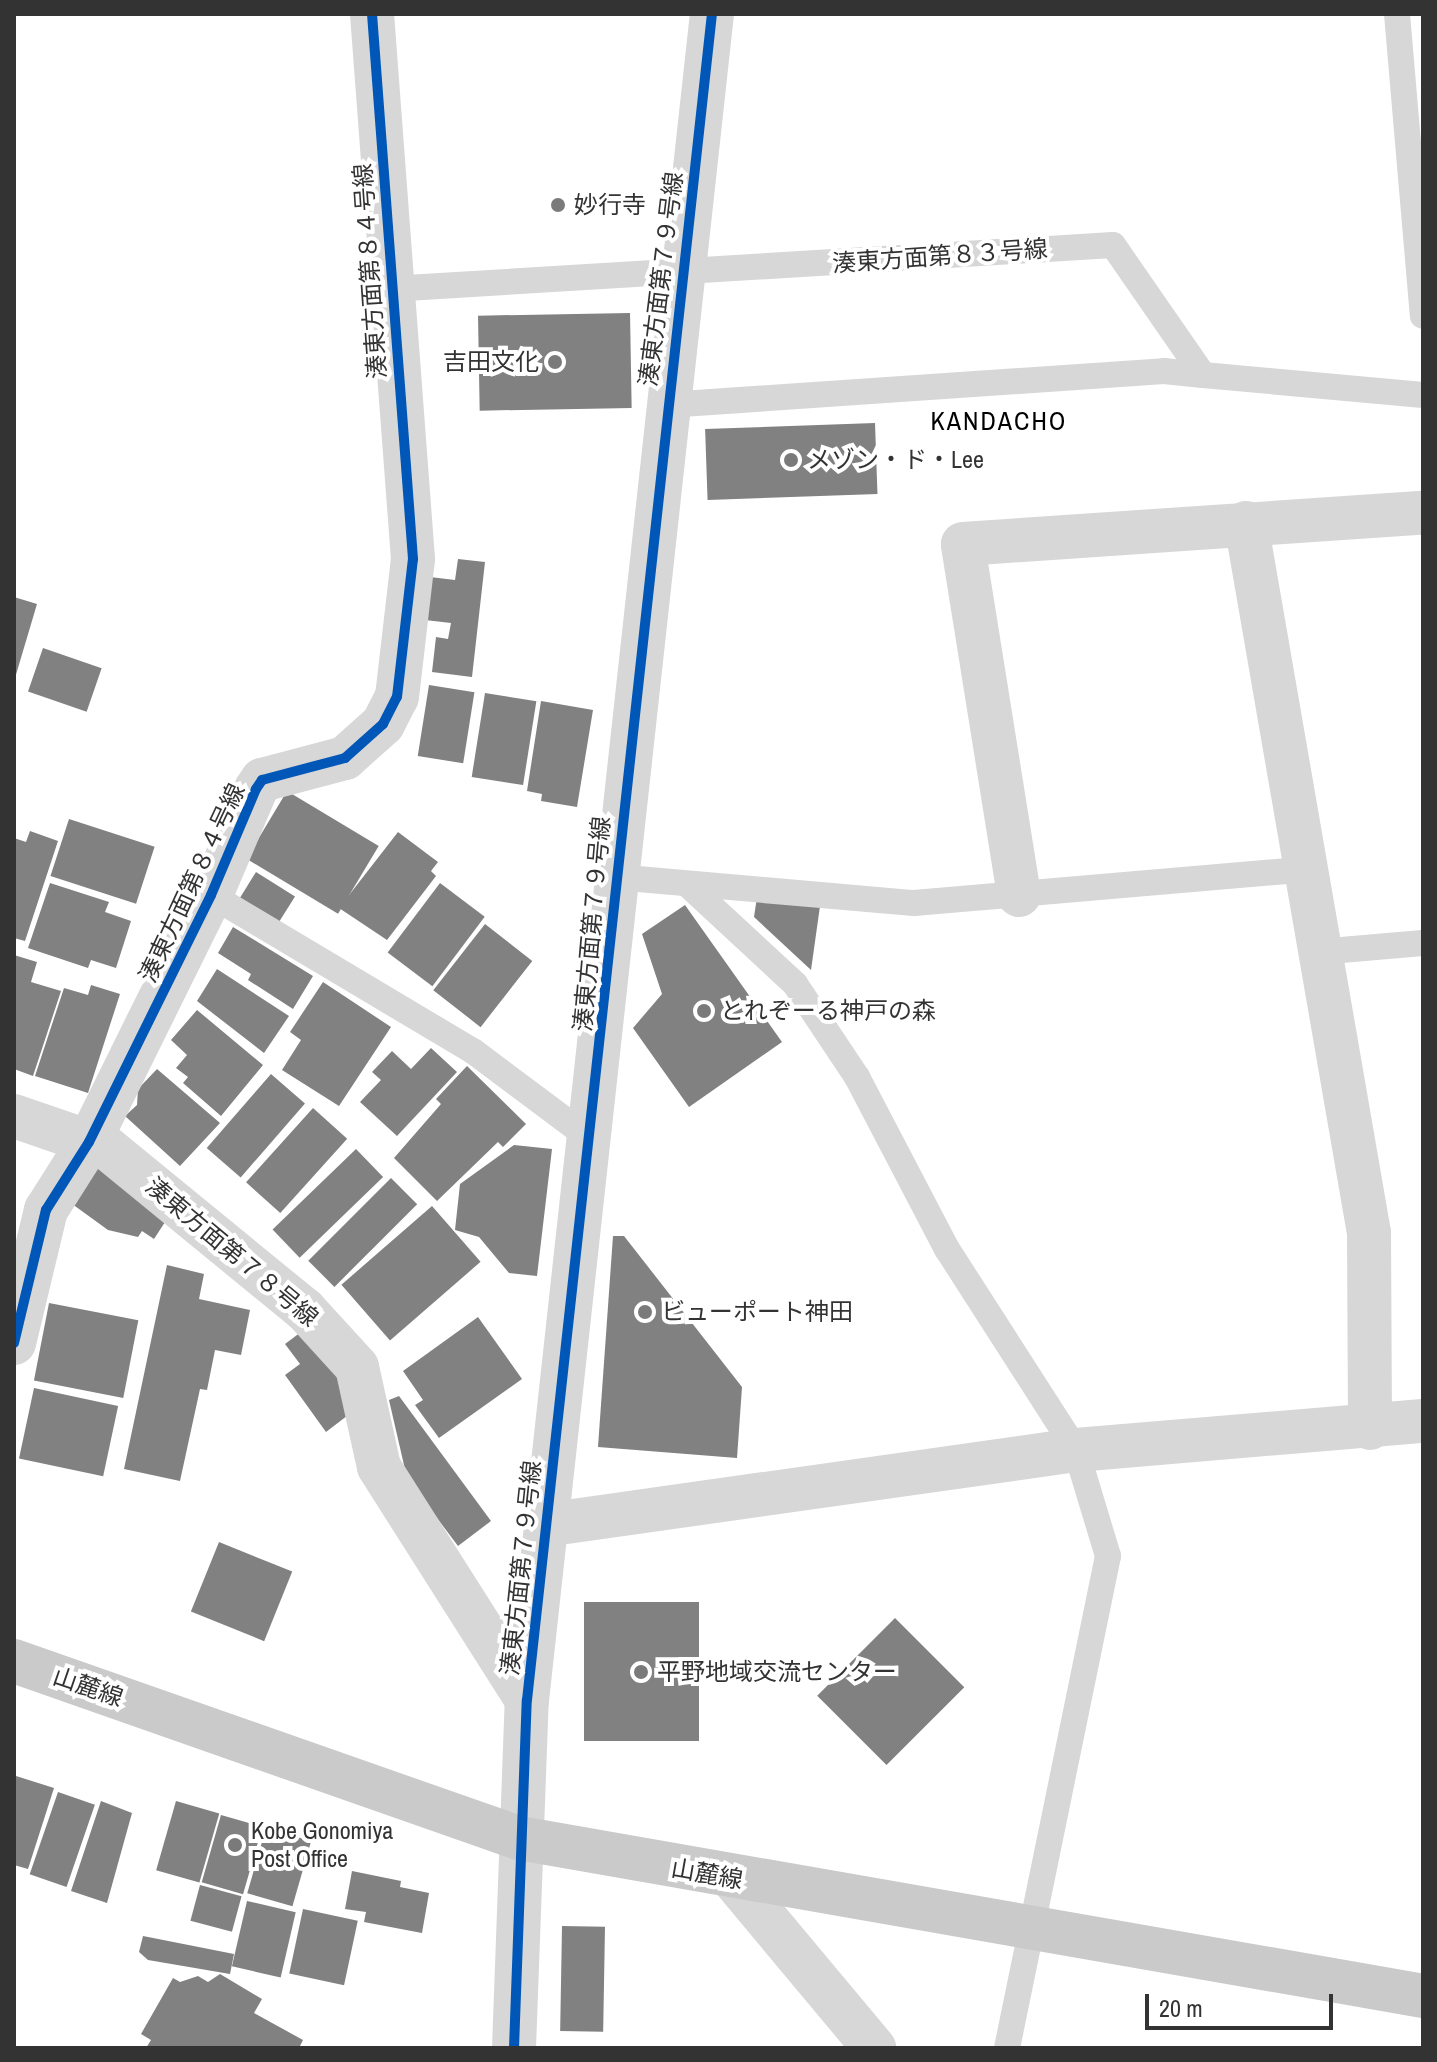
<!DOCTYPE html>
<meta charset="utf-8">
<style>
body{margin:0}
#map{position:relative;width:1437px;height:2062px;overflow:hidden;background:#fff;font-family:"Archivo Narrow","Noto Sans JP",sans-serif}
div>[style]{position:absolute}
.building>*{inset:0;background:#818181;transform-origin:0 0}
.lane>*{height:26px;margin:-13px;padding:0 13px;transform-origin:13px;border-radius:13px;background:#d7d7d7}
.street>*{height:44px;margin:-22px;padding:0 22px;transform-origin:22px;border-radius:22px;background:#d7d7d7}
.primary>*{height:44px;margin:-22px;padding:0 22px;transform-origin:22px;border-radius:22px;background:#cacaca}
.cycleway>*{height:10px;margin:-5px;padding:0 5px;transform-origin:5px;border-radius:5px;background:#0057b8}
.dots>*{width:22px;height:22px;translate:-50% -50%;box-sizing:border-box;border:4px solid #fff;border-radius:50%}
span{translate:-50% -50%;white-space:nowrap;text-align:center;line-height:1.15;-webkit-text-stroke:8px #fff;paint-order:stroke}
.poi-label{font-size:24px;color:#333}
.left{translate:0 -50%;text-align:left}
.right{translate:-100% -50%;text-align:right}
.street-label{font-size:24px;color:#333}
.neighbourhood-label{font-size:26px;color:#000;letter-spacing:2px}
.frame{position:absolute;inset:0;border:16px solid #333;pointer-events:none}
.scale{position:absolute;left:1145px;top:1994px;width:188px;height:36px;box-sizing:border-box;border:4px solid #333;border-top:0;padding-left:10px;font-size:24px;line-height:28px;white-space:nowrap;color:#333;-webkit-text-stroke:6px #fff;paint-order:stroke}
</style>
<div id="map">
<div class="building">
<div style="left:630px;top:313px;width:95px;height:152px;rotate:89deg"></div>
<div style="left:875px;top:423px;width:71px;height:170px;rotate:88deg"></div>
<div style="clip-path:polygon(458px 559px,485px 562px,472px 677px,432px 672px,436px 637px,448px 639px,451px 623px,425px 620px,430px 577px,455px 580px)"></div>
<div style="clip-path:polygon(14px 597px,37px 604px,15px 678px,14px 678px)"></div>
<div style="left:43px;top:648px;width:62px;height:46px;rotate:19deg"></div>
<div style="left:429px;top:685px;width:46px;height:72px;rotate:9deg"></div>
<div style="left:485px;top:693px;width:52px;height:85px;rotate:9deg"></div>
<div style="clip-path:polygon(541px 701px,593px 710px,577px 807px,541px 801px,542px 794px,527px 791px)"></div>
<div style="left:287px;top:791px;width:107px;height:79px;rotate:31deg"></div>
<div style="left:69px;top:819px;width:90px;height:60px;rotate:18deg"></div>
<div style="clip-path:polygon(30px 831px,58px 841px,25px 941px,14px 938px,14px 838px,26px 842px)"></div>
<div style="clip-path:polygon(398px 832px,438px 862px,431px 871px,436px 876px,387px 940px,339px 908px)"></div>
<div style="left:256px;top:872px;width:46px;height:32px;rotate:32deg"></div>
<div style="clip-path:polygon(50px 883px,109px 902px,105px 912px,131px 921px,116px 968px,91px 960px,88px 968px,28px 948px)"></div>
<div style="left:440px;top:883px;width:56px;height:87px;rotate:37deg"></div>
<div style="clip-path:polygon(757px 897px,820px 906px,811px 970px,754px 917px)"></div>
<div style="clip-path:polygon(685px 905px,782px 1042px,689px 1107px,633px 1028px,662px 994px,642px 934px)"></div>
<div style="left:485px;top:924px;width:60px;height:84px;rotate:38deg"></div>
<div style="clip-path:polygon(233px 927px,313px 976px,293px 1009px,248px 980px,251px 974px,218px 953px)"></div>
<div style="clip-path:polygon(14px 955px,37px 962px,31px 982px,61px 991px,33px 1076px,14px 1069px)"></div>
<div style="clip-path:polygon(217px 969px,289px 1016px,264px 1053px,197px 1001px)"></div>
<div style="clip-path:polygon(323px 982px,391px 1027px,339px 1106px,282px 1070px,301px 1040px,290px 1032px)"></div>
<div style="clip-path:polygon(91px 985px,120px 994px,88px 1093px,35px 1076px,64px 988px,88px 995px)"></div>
<div style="clip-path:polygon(197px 1010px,263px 1065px,221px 1116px,183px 1083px,188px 1077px,176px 1068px,187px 1055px,171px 1040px)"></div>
<div style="clip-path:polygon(431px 1048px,457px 1072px,397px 1136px,360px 1102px,381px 1080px,372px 1072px,392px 1051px,411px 1069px)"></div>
<div style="clip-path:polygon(467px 1066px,526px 1124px,503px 1147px,498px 1142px,437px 1201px,394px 1158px,441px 1104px,436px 1099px)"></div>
<div style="clip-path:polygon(157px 1069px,220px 1123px,180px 1166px,125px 1116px,137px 1105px,138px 1089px)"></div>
<div style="left:271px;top:1074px;width:45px;height:98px;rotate:41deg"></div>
<div style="left:313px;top:1108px;width:46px;height:100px;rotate:42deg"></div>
<div style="clip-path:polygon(514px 1145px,552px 1149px,537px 1276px,509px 1273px,479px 1237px,455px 1230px,460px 1184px)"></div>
<div style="left:356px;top:1149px;width:39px;height:116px;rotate:46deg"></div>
<div style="clip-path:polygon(97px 1161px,167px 1219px,154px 1239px,142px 1231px,138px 1237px,108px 1230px,68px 1201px)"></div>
<div style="left:391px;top:1178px;width:37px;height:117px;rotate:45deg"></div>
<div style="left:432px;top:1206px;width:74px;height:120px;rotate:49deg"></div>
<div style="clip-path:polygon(613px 1236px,624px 1236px,742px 1387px,737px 1458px,598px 1447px)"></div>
<div style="clip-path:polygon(167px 1265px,204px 1274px,199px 1299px,250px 1310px,241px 1355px,215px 1350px,207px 1390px,200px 1389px,180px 1481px,124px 1469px)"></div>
<div style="left:49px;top:1303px;width:91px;height:79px;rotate:11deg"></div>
<div style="clip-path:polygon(478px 1317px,522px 1379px,439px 1438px,415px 1405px,423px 1400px,403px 1371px)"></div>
<div style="clip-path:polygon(305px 1329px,349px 1389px,356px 1409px,326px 1432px,285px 1375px,300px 1364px,285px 1344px)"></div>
<div style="left:34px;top:1388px;width:86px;height:72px;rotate:12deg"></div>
<div style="clip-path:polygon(399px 1396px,491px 1521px,458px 1546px,407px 1478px,389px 1400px)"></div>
<div style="left:219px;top:1542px;width:79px;height:75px;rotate:22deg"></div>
<div style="left:584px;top:1602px;width:115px;height:139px"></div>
<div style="left:895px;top:1618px;width:98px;height:110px;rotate:45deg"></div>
<div style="clip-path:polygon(16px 1776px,54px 1788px,28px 1869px,14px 1865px)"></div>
<div style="left:58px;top:1792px;width:39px;height:87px;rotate:19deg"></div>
<div style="clip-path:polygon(101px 1801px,132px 1813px,107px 1903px,71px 1891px)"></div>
<div style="left:176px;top:1801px;width:45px;height:72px;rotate:16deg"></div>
<div style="left:221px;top:1815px;width:43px;height:70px;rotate:16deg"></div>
<div style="left:266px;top:1828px;width:47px;height:68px;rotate:16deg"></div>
<div style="clip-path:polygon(352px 1871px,401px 1881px,400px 1887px,429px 1893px,422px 1933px,364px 1922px,366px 1912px,345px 1909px)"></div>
<div style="left:200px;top:1885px;width:43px;height:37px;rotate:15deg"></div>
<div style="left:247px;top:1901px;width:50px;height:67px;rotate:13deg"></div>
<div style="left:303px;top:1909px;width:56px;height:66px;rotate:12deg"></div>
<div style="left:562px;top:1926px;width:43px;height:105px;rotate:1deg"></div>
<div style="clip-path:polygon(143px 1936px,234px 1954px,230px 1974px,148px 1960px,139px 1952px)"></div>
<div style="clip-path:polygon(220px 1974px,262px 1999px,254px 2013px,303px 2040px,299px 2048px,146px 2048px,151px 2040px,141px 2034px,173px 1978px,180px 1982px,198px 1976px,208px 1982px)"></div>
</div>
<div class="lane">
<div style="left:1397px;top:14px;width:303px;rotate:85.1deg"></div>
<div style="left:390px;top:289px;width:724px;rotate:-3.48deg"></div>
<div style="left:1113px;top:245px;width:158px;rotate:55.3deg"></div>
<div style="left:1203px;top:375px;width:221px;rotate:5.2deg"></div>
<div style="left:667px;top:405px;width:498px;rotate:-3.9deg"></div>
<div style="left:1164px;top:371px;width:39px;rotate:6deg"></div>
<div style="left:615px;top:877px;width:300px;rotate:5deg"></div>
<div style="left:914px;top:903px;width:389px;rotate:-4.9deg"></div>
<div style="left:687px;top:884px;width:147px;rotate:42.8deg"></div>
<div style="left:795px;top:984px;width:112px;rotate:56.3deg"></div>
<div style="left:857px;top:1077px;width:194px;rotate:62.4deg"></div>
<div style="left:947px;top:1249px;width:239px;rotate:57.3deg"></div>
<div style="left:1076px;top:1450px;width:111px;rotate:73.2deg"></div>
<div style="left:1108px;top:1556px;width:502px;rotate:101.6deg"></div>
<div style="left:211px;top:895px;width:305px;rotate:30.8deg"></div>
<div style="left:473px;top:1051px;width:149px;rotate:36.8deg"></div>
<div style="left:1318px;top:952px;width:105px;rotate:-4.9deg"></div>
</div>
<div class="street">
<div style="left:1246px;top:523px;width:721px;rotate:80.17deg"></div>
<div style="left:1369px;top:1233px;width:195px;rotate:89.7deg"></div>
<div style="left:1019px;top:895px;width:355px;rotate:-99.1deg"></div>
<div style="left:963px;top:544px;width:461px;rotate:-3.9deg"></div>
<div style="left:14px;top:1116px;width:98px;rotate:19deg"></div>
<div style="left:107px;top:1148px;width:256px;rotate:39.3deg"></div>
<div style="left:305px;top:1310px;width:77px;rotate:47.6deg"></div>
<div style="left:357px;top:1367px;width:102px;rotate:77.6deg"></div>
<div style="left:379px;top:1467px;width:276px;rotate:57.6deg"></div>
<div style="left:14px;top:1343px;width:137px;rotate:-76.5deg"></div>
<div style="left:46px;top:1210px;width:80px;rotate:-57.7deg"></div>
<div style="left:89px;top:1142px;width:275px;rotate:-63.7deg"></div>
<div style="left:211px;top:895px;width:115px;rotate:-67deg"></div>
<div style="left:256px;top:789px;width:11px;rotate:-56deg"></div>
<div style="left:262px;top:780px;width:86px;rotate:-14.8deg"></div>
<div style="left:345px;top:758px;width:51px;rotate:-41.8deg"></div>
<div style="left:383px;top:724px;width:30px;rotate:-63deg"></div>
<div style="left:397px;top:697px;width:139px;rotate:-83.4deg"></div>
<div style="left:413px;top:559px;width:547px;rotate:-94.3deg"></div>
<div style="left:545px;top:1525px;width:536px;rotate:-8.04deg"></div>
<div style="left:1076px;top:1450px;width:348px;rotate:-4.8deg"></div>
<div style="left:732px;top:1878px;width:222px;rotate:50.1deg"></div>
<div style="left:514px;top:2048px;width:348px;rotate:-87.9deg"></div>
<div style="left:527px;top:1700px;width:1696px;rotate:-83.74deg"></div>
</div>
<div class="primary">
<div style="left:14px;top:1661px;width:535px;rotate:19.32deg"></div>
<div style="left:519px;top:1838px;width:918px;rotate:9.91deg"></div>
</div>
<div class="cycleway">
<div style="left:14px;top:1343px;width:137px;rotate:-76.5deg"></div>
<div style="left:46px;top:1210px;width:80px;rotate:-57.7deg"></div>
<div style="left:89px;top:1142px;width:275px;rotate:-63.7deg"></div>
<div style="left:211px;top:895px;width:115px;rotate:-67deg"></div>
<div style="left:256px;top:789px;width:11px;rotate:-56deg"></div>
<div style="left:262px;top:780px;width:86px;rotate:-14.8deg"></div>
<div style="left:345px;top:758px;width:51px;rotate:-41.8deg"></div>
<div style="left:383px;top:724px;width:30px;rotate:-63deg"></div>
<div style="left:397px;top:697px;width:139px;rotate:-83.4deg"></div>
<div style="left:413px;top:559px;width:547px;rotate:-94.3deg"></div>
<div style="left:514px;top:2048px;width:348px;rotate:-87.9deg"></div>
<div style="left:527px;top:1700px;width:1696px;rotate:-83.74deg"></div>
</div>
<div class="dots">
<div style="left:558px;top:205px;background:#7a7a7a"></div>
<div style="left:555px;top:362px;background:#7a7a7a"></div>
<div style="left:791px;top:460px;background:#7a7a7a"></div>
<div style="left:704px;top:1011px;background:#7a7a7a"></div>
<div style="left:645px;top:1312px;background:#7a7a7a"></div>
<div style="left:641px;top:1672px;background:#7a7a7a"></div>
<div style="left:235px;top:1845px;background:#7a7a7a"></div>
</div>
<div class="poi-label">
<span class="left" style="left:574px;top:205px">妙行寺</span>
<span class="right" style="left:539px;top:362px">吉田文化</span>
<span class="left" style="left:807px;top:460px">メゾン・ド・Lee</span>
<span class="left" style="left:720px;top:1011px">とれぞーる神戸の森</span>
<span class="left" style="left:661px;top:1312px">ビューポート神田</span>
<span class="left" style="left:657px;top:1672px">平野地域交流センター</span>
<span class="left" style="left:251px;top:1845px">Kobe Gonomiya<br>Post Office</span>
</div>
<div class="street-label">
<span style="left:940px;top:256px;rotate:-4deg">湊東方面第８３号線</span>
<span style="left:370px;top:271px;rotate:-94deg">湊東方面第８４号線</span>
<span style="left:661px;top:279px;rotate:-83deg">湊東方面第７９号線</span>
<span style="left:192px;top:883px;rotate:-65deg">湊東方面第８４号線</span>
<span style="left:592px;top:924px;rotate:-85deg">湊東方面第７９号線</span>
<span style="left:232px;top:1252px;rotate:40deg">湊東方面第７８号線</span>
<span style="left:521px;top:1568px;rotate:-84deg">湊東方面第７９号線</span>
<span style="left:88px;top:1687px;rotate:19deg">山麓線</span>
<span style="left:707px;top:1874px;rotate:10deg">山麓線</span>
</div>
<div class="neighbourhood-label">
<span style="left:999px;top:421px">KANDACHO</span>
</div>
<div class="frame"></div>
<div class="scale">20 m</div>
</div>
